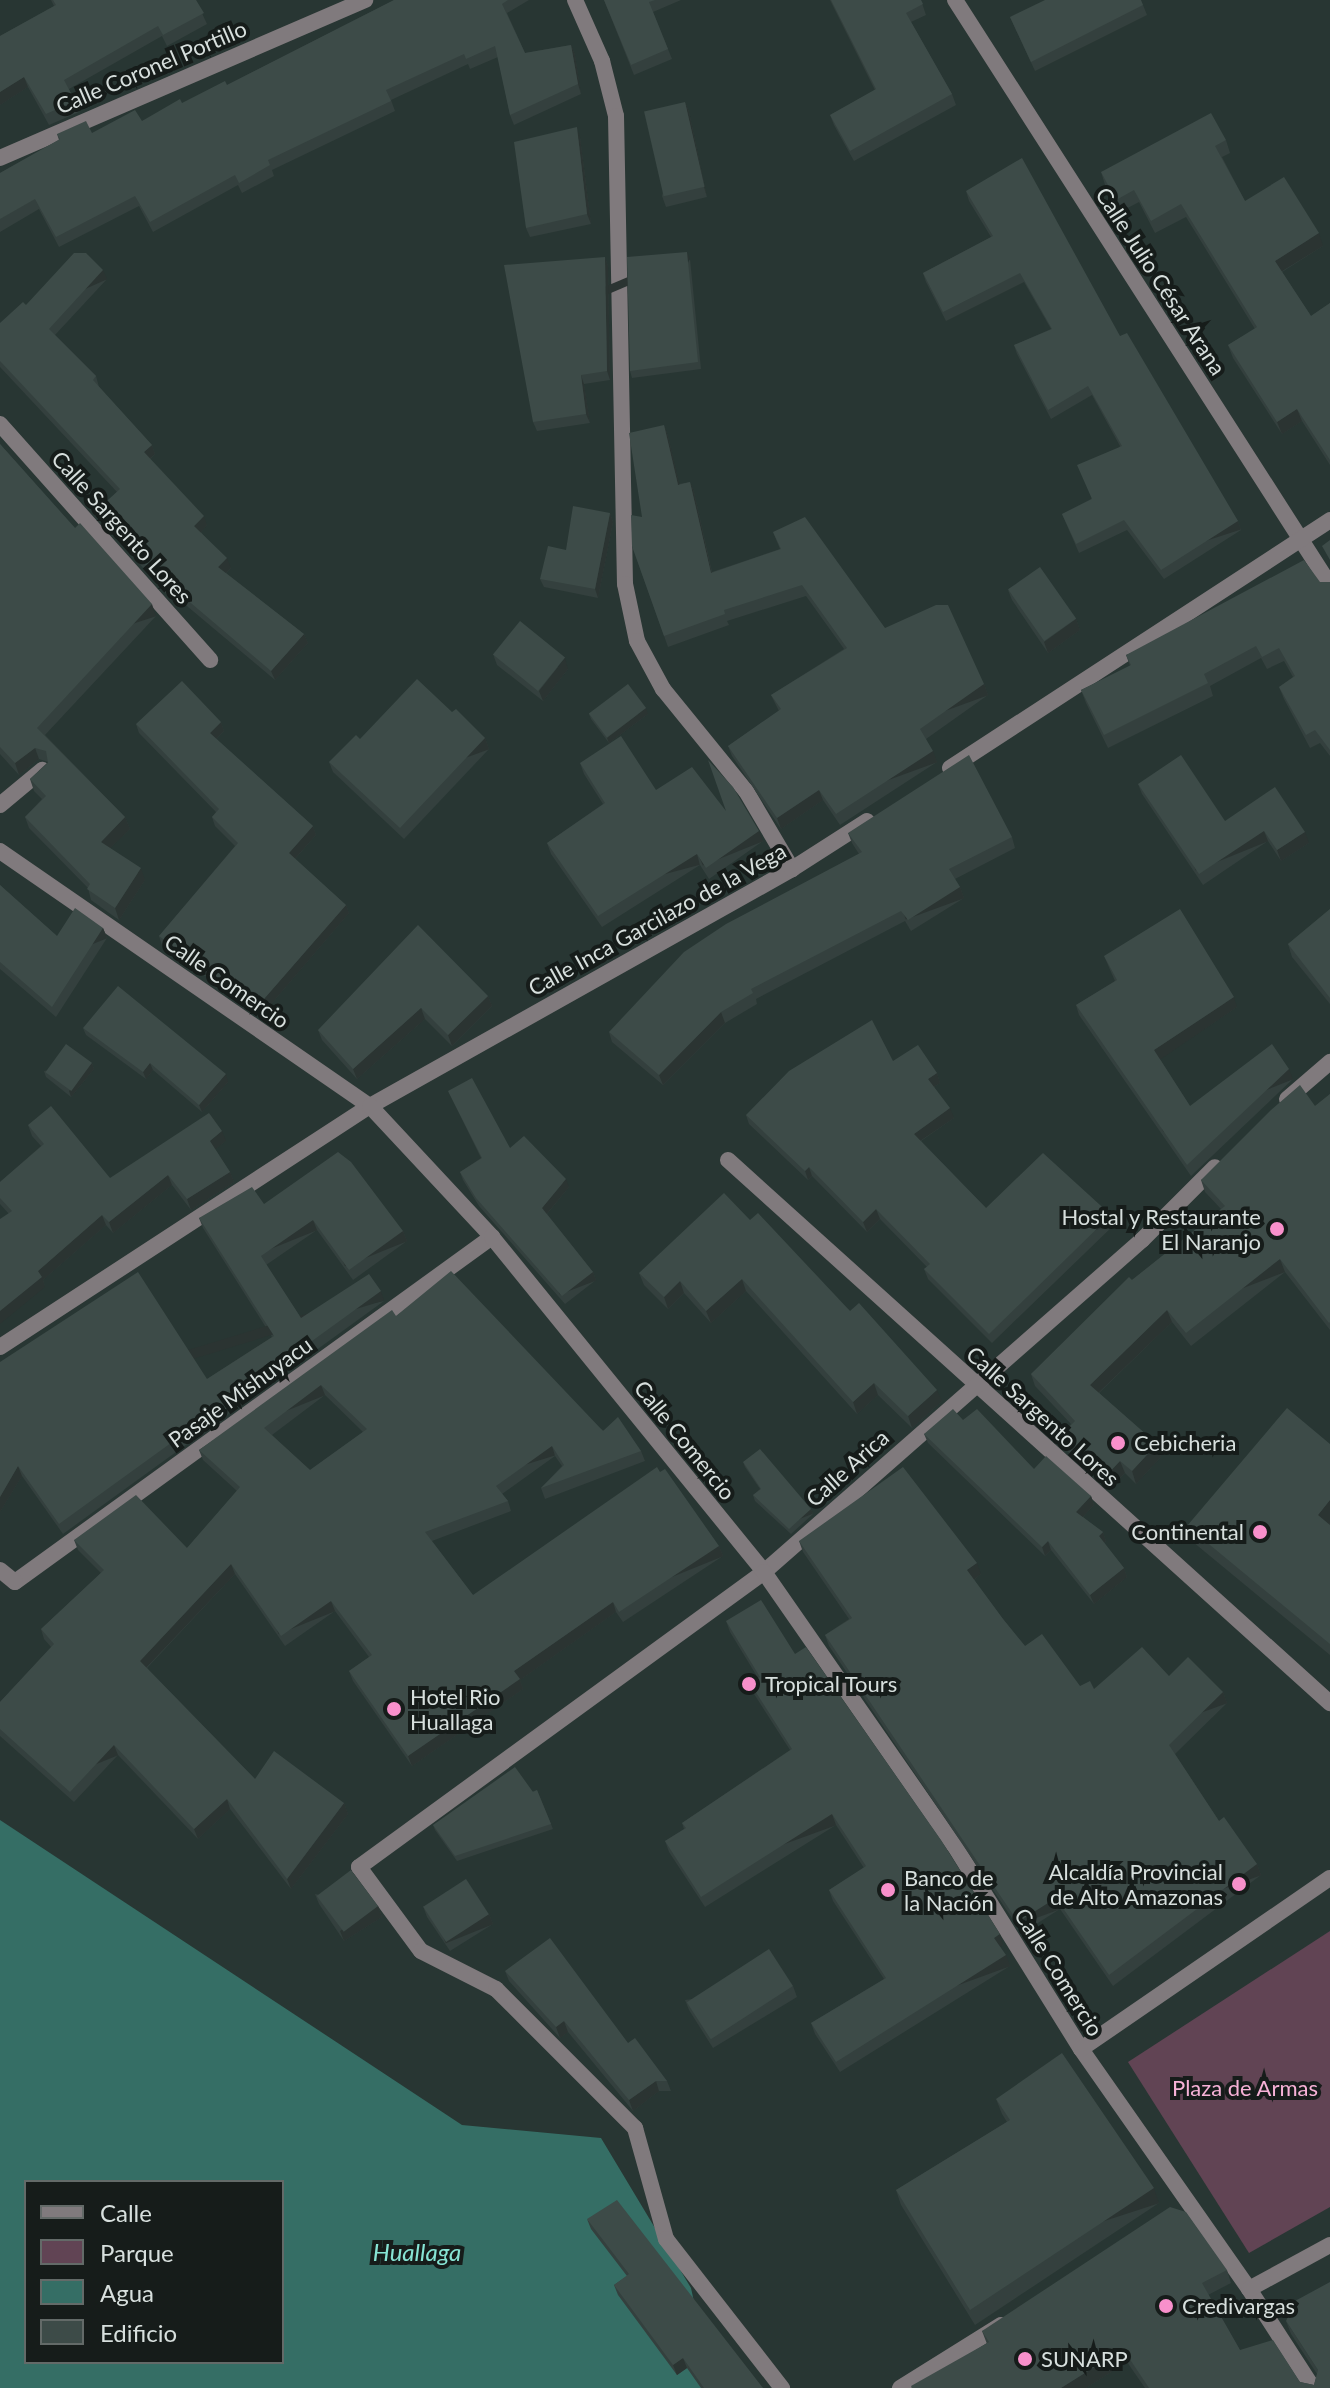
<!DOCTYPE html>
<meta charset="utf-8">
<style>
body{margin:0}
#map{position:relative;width:1330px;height:2388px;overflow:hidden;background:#283633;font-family:Lato,sans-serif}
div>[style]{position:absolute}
.green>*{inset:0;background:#614454}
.water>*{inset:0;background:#356e65}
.service>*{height:16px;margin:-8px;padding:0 8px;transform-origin:8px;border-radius:8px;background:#807a7d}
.minor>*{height:16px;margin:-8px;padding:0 8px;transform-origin:8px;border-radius:8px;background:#807a7d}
.tertiary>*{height:16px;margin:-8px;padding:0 8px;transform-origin:8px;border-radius:8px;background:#807a7d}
.wall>*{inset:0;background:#34403e}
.shaded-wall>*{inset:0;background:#2b3432;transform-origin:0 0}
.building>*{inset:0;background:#3d4b48;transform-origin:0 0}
.dots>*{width:22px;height:22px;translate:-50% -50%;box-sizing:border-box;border:4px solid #161c1a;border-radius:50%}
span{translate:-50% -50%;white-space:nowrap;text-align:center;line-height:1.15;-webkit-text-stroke:8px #161c1a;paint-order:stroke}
.street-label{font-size:22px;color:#d7dfdd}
.poi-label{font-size:22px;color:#d7dfdd}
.right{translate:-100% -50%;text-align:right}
.left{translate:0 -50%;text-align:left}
.park-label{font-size:22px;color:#f7b2d7}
.water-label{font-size:24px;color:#87e4d4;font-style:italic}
.legend{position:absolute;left:24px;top:2180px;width:260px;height:184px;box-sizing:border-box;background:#161c1a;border:2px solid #636a68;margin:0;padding:10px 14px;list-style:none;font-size:24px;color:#d7dfdd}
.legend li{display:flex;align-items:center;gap:16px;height:40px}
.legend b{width:40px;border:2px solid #636a68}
</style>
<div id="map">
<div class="green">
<div style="clip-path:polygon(1330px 1931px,1330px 2207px,1249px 2253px,1128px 2062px)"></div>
</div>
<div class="water">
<div style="clip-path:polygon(evenodd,0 1820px,462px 2125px,601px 2138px,691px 2288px,706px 2357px,724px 2388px,0 2388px,0 1820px,26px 2182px,282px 2182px,282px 2362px,26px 2362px,26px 2182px)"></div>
</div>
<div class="service">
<div style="left:764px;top:1572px;width:501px;rotate:143.93deg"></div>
<div style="left:359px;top:1867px;width:104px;rotate:53.6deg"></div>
<div style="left:421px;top:1951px;width:84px;rotate:26.9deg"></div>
<div style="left:496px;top:1989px;width:197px;rotate:45deg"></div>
<div style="left:635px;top:2128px;width:115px;rotate:74.4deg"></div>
<div style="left:666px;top:2239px;width:189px;rotate:52.1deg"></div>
<div style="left:15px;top:1582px;width:589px;rotate:-35.88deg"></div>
<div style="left:900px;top:2388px;width:119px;rotate:-32deg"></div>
</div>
<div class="minor">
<div style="left:575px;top:0;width:67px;rotate:66.1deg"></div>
<div style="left:602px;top:61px;width:57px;rotate:75.7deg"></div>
<div style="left:616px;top:116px;width:468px;rotate:88.9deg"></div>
<div style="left:625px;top:584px;width:58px;rotate:78.1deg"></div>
<div style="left:637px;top:641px;width:55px;rotate:61.6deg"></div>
<div style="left:663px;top:689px;width:132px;rotate:50.9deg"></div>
<div style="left:746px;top:791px;width:91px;rotate:59.5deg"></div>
<div style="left:955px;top:0;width:695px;rotate:57.34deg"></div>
<div style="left:0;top:158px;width:398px;rotate:-23.4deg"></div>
<div style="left:0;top:424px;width:316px;rotate:48.3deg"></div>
<div style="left:950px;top:768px;width:454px;rotate:-33.1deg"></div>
<div style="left:0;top:805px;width:55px;rotate:-39.8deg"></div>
<div style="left:1287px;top:1099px;width:57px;rotate:-40.7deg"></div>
<div style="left:728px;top:1160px;width:811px;rotate:42.05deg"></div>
<div style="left:0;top:1347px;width:442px;rotate:-33.1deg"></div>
<div style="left:370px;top:1106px;width:484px;rotate:-29.3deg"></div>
<div style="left:792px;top:869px;width:89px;rotate:-32.6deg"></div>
<div style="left:0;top:1570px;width:19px;rotate:39deg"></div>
<div style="left:764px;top:1572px;width:503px;rotate:-41.29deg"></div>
<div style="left:1142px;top:1240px;width:103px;rotate:-45deg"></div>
<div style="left:1249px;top:2289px;width:118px;rotate:57.1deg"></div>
</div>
<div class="tertiary">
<div style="left:0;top:851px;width:449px;rotate:34.6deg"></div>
<div style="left:370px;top:1106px;width:179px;rotate:47deg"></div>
<div style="left:492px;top:1237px;width:432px;rotate:50.9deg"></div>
<div style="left:764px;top:1572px;width:333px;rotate:55.2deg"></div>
<div style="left:954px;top:1845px;width:240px;rotate:58.1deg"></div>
<div style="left:1081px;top:2049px;width:293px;rotate:55deg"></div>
<div style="left:1249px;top:2289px;width:92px;rotate:-28.5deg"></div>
<div style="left:1081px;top:2049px;width:302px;rotate:-34.5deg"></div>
</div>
<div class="wall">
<div style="clip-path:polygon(51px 0,196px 0,207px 24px,167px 46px,162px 36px,69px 89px,79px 112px,49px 125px,28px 87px,0 105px,0 36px,54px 6px)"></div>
<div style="clip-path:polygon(394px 0,529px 0,507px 13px,525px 53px,571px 45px,575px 55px,581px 94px,514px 125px,510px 115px,498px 57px,470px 69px,468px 64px,391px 100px,395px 111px,272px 170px,274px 176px,242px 193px,238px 185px,153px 232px,139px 206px,59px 247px,39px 209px,0 232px,0 173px,59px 140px,57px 134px,92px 133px,142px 121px,227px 85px)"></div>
<div style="clip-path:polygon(604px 0,681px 0,653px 12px,672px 59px,634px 75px)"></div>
<div style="clip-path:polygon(830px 0,921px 0,926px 15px,911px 22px,952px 94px,956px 105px,854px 161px,834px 125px,830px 115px,875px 90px)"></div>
<div style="clip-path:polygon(1143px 5px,1147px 15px,1035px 71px,1010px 17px)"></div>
<div style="clip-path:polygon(685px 102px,689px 112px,707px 197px,666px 207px,662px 196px)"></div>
<div style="clip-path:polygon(580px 137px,591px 224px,530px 237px,526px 228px)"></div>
<div style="clip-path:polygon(1226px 140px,1230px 153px,1222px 157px,1245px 201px,1323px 246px,1282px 272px,1311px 316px,1330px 303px,1330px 465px,1302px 421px,1282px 434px,1233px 358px,1228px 345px,1255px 329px,1186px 217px,1155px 233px,1139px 202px,1120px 212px,1105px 185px,1101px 172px)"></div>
<div style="clip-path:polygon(966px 191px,1120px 336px,1238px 521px,1241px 530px,1164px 579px,1127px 530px,1079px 553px,1062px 514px,1091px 499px,1120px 446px,1092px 395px,1051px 419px,1017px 354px,1014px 345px,1051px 329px,1024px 282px,946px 321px,926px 282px,923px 273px,991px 237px,969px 201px)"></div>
<div style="clip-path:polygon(605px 257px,608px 266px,610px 380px,584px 384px,590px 423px,537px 431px,533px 422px)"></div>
<div style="clip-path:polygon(690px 259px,701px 369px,632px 378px,630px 371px)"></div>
<div style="clip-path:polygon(107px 279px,55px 335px,96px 376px,99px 387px,152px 445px,155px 454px,150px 459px,207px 525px,201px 532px,231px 568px,226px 573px,304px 634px,308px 643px,275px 680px,175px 596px,172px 600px,100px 520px,97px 510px,117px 492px,0 367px,0 323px,26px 305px)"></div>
<div style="clip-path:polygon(664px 425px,668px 436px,679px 484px,690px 482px,694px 492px,712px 572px,780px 549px,773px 532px,885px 628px,984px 684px,988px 695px,926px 739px,937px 762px,840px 825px,823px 800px,781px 829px,732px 756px,728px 746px,779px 711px,771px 695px,844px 649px,806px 596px,727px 621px,729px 625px,668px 647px,632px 546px,642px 517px)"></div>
<div style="clip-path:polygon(0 444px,75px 528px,156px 616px,45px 735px,125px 817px,130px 829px,110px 848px,145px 880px,119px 920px,91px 900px,88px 888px,29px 828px,25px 817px,42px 799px,34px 791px,30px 779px,48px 762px,39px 759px,19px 775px,0 754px)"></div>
<div style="clip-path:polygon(610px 513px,613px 522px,598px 598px,544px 587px,540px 579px,566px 550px)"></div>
<div style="clip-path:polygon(1320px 582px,1330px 582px,1330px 756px,1320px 743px,1310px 748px,1284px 699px,1279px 687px,1293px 677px,1284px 661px,1267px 669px,1261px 658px,1210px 686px,1213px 696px,1108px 748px,1086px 703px,1081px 690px,1130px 666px,1126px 655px)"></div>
<div style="clip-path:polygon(1008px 590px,1076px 619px,1080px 630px,1048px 653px,1012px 600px)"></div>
<div style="clip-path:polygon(493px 654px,568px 669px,543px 701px,497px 665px)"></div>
<div style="clip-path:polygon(452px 712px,485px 738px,489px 749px,404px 839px,333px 772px,329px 762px,360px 739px)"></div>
<div style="clip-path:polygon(589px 714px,648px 714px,609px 743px,591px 719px)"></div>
<div style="clip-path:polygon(221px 722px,224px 731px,216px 739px,313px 826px,316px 835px,295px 859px,346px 905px,349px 913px,261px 1016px,162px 945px,159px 936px,235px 846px,215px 826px,212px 817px,216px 812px,139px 733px,136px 724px)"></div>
<div style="clip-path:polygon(580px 763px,656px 790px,726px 811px,763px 841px,709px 879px,700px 865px,602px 927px,551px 854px,547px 843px,603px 804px,584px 774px)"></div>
<div style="clip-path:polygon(1138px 784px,1225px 821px,1309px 843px,1281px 861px,1268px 841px,1203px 885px,1142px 794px)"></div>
<div style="clip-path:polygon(848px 833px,1012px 837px,1015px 848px,955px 879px,960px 887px,964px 898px,911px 931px,905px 921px,756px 999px,757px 1004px,725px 1023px,663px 1085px,612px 1042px,609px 1032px,859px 854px,852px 843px)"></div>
<div style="clip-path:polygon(0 885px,57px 936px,103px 928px,107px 938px,56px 1017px,0 969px)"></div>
<div style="clip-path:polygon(1330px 909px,1330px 1004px,1292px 957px,1288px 944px)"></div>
<div style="clip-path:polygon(1104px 956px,1237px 1007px,1160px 1059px,1190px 1106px,1293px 1079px,1191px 1176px,1079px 1015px,1076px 1005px,1115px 981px)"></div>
<div style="clip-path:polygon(488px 996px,492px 1006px,452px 1046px,425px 1019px,357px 1079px,322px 1040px,318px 1030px)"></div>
<div style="clip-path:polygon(83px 1028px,228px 1082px,202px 1112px,153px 1070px,146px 1079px,86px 1035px)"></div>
<div style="clip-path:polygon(893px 1061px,937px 1073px,940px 1083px,934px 1087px,954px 1118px,921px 1141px,986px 1208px,1111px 1215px,1114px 1225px,992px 1343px,928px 1279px,924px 1269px,927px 1267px,880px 1219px,867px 1232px,812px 1176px,808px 1180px,749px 1124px,746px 1115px)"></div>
<div style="clip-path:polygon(92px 1063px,94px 1069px,71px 1097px,46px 1077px,44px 1071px)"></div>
<div style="clip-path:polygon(448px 1091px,510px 1148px,569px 1187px,547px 1214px,593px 1272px,596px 1280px,565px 1304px,479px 1206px,463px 1180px,460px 1172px,481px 1158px)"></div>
<div style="clip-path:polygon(1330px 1094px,1330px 1330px,1285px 1272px,1191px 1346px,1172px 1322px,1099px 1393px,1157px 1444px,1161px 1457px,1136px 1484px,1125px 1473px,1109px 1489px,1065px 1449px,1060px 1436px,1071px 1424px,1035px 1386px,1031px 1374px,1132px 1280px,1221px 1209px,1205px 1192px,1201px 1180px,1315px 1106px)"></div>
<div style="clip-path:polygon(28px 1125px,110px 1178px,226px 1141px,215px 1149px,230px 1172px,234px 1182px,191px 1210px,172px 1185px,113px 1233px,106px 1225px,43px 1280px,45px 1287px,9px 1214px,0 1204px,0 1182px,41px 1146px,32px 1136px)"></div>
<div style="clip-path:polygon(264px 1204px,403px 1231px,407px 1241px,353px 1280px,317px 1230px,266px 1265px,301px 1318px,384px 1301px,63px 1534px,22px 1476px,0 1512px,0 1362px,207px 1379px,272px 1337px,203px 1228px,199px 1218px)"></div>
<div style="clip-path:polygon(750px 1220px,850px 1311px,942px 1401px,912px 1428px,878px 1395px,857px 1414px,746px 1291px,711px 1323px,684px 1293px,668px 1309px,644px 1285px,639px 1273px)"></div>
<div style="clip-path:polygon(evenodd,396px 1316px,641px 1451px,645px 1461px,545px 1499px,541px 1488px,562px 1466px,555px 1456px,502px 1494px,508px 1501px,511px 1511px,432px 1541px,473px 1595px,719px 1546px,723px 1556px,623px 1622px,616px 1612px,520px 1680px,523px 1689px,412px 1766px,353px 1681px,349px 1671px,369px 1657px,335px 1611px,285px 1646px,235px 1574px,147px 1668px,255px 1779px,344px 1803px,348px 1814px,291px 1889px,230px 1809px,198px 1839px,118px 1755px,74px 1802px,0 1736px,0 1702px,51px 1647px,44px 1639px,41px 1629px,101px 1573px,78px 1550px,74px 1540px,187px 1548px,237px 1491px,203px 1460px,199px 1450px,396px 1316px,325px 1395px,363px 1432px,310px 1470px,272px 1435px,325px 1395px)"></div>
<div style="clip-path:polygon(963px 1420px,1034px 1469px,1091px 1496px,1094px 1505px,1083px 1517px,1103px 1532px,1106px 1541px,1104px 1543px,1124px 1568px,1127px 1577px,1094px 1604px,1051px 1550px,1045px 1556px,928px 1443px,924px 1434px)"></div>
<div style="clip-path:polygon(1330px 1444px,1330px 1523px,1329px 1525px,1330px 1525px,1330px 1655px,1193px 1542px,1187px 1526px)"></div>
<div style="clip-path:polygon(743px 1462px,811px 1509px,813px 1514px,791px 1534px,755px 1501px,753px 1495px,760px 1489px,745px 1467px)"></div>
<div style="clip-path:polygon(799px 1541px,981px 1574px,974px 1580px,1003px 1619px,1025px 1646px,1080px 1686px,1094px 1689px,1169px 1676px,1223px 1692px,1227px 1703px,1175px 1754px,1219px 1821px,1257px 1864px,1261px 1875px,1113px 1986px,1060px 1909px,1022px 1933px,829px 1646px,825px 1635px,849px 1619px,803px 1552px)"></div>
<div style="clip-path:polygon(726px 1621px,795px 1654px,1003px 1945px,1000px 1947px,1010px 1966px,840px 2072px,815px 2034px,811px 2023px,884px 1979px,833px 1901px,829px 1890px,864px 1868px,836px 1825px,705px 1907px,669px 1852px,665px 1841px,684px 1829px,682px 1823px,790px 1750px,754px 1694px,750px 1683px,758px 1678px,730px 1632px)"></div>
<div style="clip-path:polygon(537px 1790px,553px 1829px,457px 1861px,435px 1830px,433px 1825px)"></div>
<div style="clip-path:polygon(315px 1894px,378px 1906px,382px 1917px,344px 1941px,319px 1904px)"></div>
<div style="clip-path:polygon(423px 1906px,489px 1914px,493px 1924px,450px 1951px,427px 1917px)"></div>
<div style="clip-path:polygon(505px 1971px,628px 2043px,667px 2081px,671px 2091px,659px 2091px,633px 2111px,568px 2032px,560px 2038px,509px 1981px)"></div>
<div style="clip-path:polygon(793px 1986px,797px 1997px,713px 2048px,689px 2010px,685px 2000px)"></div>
<div style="clip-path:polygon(996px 2099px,1159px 2203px,975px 2325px,901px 2205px,896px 2190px,1007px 2122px,1002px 2114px)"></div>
<div style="clip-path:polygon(587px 2219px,763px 2388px,701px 2388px,687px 2368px,677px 2375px,618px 2295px,614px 2285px,627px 2276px,591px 2229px)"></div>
<div style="clip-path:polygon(1227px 2270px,1231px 2283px,1208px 2295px,1240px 2350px,1300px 2382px,1314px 2385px,1317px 2374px,1291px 2334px,1286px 2321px,1330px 2388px,1145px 2388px,1127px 2362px,1086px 2388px,911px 2388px,987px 2344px,982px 2331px)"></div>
</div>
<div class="shaded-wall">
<div style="clip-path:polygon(571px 45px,575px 55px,581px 94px,578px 84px)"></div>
<div style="clip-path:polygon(24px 77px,28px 87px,0 105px,0 92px)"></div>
<div style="clip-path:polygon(685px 102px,689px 112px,707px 197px,704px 187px)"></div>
<div style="clip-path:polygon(577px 127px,580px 137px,591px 224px,587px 214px)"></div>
<div style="clip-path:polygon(1319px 233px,1323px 246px,1279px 273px,1275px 261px)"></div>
<div style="left:687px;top:252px;width:8px;height:111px;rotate:67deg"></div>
<div style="clip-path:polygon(605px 257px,608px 266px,610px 380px,607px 371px)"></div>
<div style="left:103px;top:270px;width:10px;height:80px;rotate:66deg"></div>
<div style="clip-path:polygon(581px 375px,584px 384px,590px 423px,586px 414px)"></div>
<div style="clip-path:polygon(1297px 409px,1302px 421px,1282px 434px,1277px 422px)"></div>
<div style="clip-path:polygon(664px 425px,668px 436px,682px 495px,678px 485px)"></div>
<div style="clip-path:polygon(152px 445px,155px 454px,147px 461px,144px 452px)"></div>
<div style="clip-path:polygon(690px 482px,694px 492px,714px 583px,711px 573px)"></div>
<div style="clip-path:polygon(610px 513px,613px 522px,598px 598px,595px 589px)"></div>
<div style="clip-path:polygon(204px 516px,207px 525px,198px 536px,194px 526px)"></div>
<div style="left:1238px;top:521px;width:9px;height:91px;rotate:72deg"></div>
<div style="clip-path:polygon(227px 558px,231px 568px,222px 577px,218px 567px)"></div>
<div style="clip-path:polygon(172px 587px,175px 596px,172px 600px,168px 590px)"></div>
<div style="left:152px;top:604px;width:13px;height:169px;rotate:72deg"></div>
<div style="clip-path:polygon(1076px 619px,1080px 630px,1048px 653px,1044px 642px)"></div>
<div style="clip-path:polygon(304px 634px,308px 643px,275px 680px,271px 671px)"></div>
<div style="clip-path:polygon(565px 658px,568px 669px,543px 701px,539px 691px)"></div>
<div style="left:984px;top:684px;width:12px;height:78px;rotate:70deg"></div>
<div style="clip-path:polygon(646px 708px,648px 714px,609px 743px,607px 738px)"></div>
<div style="clip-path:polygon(221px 722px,224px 731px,213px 742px,210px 733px)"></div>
<div style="left:485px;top:738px;width:12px;height:124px;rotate:70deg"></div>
<div style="clip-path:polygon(35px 748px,39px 759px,19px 775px,15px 763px)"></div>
<div style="left:933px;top:751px;width:12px;height:116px;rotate:70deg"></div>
<div style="clip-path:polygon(819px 790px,823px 800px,781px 829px,777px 818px)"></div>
<div style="clip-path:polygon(125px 817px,130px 829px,105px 853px,101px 842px)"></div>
<div style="clip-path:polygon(313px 826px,316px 835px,292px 862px,289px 853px)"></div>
<div style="left:759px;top:831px;width:11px;height:65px;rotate:68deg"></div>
<div style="left:1264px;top:831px;width:11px;height:78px;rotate:68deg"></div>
<div style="clip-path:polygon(1305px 832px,1309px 843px,1281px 861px,1277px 850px)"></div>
<div style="left:697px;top:854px;width:11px;height:117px;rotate:75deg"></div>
<div style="clip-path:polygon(141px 868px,145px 880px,119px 920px,115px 908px)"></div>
<div style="left:960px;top:887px;width:12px;height:62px;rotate:70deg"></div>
<div style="clip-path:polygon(346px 905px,349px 913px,261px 1016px,257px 1007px)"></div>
<div style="left:103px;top:928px;width:11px;height:94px;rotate:68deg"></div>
<div style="clip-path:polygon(488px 996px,492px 1006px,452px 1046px,448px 1035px)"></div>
<div style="clip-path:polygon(1234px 997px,1237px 1007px,1158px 1061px,1154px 1050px)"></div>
<div style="clip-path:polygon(421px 1008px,425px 1019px,357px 1079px,353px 1069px)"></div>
<div style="clip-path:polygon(721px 1012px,725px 1023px,663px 1085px,659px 1075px)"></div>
<div style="clip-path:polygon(92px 1063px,94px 1069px,71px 1097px,69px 1091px)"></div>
<div style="clip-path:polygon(150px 1063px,153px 1070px,146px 1079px,143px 1072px)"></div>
<div style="left:1289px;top:1069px;width:11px;height:140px;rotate:68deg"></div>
<div style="clip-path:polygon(937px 1073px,940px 1083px,932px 1088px,928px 1079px)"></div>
<div style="clip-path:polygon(226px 1074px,228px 1082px,202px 1112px,199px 1105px)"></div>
<div style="clip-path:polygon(950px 1108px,954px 1118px,917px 1143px,914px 1134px)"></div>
<div style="clip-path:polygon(222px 1131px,226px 1141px,213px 1151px,210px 1141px)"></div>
<div style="clip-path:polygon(809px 1167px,812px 1176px,808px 1180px,805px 1171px)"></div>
<div style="clip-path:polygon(230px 1172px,234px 1182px,191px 1210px,187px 1199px)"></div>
<div style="clip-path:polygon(168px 1175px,172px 1185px,113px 1233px,109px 1222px)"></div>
<div style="clip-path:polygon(566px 1179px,569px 1187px,545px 1216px,542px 1208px)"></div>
<div style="clip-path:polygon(876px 1209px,880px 1219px,867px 1232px,863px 1222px)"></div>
<div style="clip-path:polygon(102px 1215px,106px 1225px,43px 1280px,45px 1287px,0 1324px,0 1311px,38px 1271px)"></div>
<div style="left:1111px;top:1215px;width:10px;height:170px;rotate:73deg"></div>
<div style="left:313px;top:1220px;width:11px;height:63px;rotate:68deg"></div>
<div style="left:403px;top:1231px;width:11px;height:67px;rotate:68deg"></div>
<div style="left:1280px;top:1259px;width:14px;height:120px;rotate:69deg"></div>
<div style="left:593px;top:1272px;width:9px;height:39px;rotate:69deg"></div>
<div style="clip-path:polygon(742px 1279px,746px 1291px,711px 1323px,706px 1311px)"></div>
<div style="clip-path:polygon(680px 1281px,684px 1293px,668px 1309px,664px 1297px)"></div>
<div style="left:381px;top:1291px;width:10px;height:397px;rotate:73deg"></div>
<div style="clip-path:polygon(1167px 1310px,1172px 1322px,1094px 1397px,1090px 1385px)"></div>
<div style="clip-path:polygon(874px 1383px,878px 1395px,857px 1414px,853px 1402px)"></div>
<div style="left:321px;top:1385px;width:11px;height:71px;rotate:68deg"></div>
<div style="clip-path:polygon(937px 1390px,942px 1401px,912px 1428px,908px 1416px)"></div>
<div style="clip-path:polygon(1157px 1444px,1161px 1457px,1136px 1484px,1132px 1471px)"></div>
<div style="left:552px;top:1446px;width:10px;height:69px;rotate:73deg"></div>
<div style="clip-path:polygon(1120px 1461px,1125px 1473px,1109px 1489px,1105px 1477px)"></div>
<div style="clip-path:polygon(18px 1466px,22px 1476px,0 1512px,0 1497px)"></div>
<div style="clip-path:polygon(1091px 1496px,1094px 1505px,1079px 1521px,1076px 1512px)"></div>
<div style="clip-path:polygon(1330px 1500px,1330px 1523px,1323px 1531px,1318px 1515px)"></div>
<div style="left:811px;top:1509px;width:5px;height:30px;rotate:68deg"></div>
<div style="clip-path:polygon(1103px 1532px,1106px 1541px,1102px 1545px,1099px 1536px)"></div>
<div style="clip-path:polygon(1048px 1541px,1051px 1550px,1045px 1556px,1042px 1547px)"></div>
<div style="left:719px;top:1546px;width:11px;height:120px;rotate:68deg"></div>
<div style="clip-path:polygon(977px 1563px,981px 1574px,971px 1582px,967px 1570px)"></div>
<div style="clip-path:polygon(231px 1564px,235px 1574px,143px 1671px,140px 1661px)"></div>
<div style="clip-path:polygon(1124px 1568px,1127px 1577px,1094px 1604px,1090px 1595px)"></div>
<div style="left:331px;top:1601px;width:11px;height:61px;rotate:68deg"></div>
<div style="clip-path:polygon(613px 1602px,616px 1612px,520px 1680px,523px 1689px,412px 1766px,408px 1756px,514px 1671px)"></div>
<div style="left:1223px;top:1692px;width:12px;height:76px;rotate:70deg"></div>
<div style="left:114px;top:1745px;width:11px;height:64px;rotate:68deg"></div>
<div style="clip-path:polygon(227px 1799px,230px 1809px,198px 1839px,194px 1829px)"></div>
<div style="clip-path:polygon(344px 1803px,348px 1814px,291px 1889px,287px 1879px)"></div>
<div style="left:832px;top:1814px;width:12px;height:155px;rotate:70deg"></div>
<div style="left:1257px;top:1864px;width:12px;height:185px;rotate:70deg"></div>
<div style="left:1056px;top:1898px;width:12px;height:45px;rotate:70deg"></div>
<div style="clip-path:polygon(378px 1906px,382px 1917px,344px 1941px,340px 1931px)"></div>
<div style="left:489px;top:1914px;width:11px;height:51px;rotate:68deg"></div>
<div style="clip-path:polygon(1000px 1934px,1003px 1945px,998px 1949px,994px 1938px)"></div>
<div style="left:1006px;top:1955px;width:12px;height:201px;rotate:70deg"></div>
<div style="clip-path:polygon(564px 2021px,568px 2032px,560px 2038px,556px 2027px)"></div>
<div style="clip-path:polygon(656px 2081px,659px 2091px,633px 2111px,629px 2100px)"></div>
<div style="left:1154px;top:2188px;width:16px;height:221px;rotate:72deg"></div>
<div style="clip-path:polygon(1123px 2349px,1127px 2362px,1086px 2388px,1061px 2388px)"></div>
<div style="clip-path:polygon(683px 2358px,687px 2368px,677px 2375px,673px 2365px)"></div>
</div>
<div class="building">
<div style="clip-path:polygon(53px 0,196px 0,204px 13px,163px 35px,158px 26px,64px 80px,75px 101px,46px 114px,24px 77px,0 92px,0 36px,56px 5px)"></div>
<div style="clip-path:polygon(394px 0,508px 0,502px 4px,525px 53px,571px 45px,578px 84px,510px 115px,495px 46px,466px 59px,464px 54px,386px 90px,391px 101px,268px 160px,270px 165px,239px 183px,235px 175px,150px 222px,135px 196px,56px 237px,35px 199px,0 219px,0 173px,60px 139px,57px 134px,86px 121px,92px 133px,135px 110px,142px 121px,180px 99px,182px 103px,225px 81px,227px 85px)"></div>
<div style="clip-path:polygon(604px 0,655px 0,649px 2px,668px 49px,631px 65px)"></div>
<div style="clip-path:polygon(831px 0,921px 0,923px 4px,906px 13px,952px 94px,850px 151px,830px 115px,876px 89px)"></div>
<div style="clip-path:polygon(1045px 0,1141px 0,1143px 5px,1031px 62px,1010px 17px)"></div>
<div style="left:685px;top:102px;width:87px;height:42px;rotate:77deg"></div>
<div style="clip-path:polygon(1211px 113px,1226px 140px,1215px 146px,1245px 201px,1284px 177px,1319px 233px,1275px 261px,1311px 316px,1330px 303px,1330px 460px,1297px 409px,1277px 422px,1228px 345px,1257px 327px,1181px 204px,1151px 221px,1134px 190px,1116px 200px,1101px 172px)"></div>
<div style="clip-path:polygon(577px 127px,587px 214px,526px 228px,514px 142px)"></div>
<div style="clip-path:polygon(1022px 158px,1120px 336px,1127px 333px,1238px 521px,1161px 570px,1124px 520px,1076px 544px,1062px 514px,1092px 499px,1077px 465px,1122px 446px,1088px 386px,1048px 410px,1014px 345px,1052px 329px,1020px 273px,943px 312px,923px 273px,993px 236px,966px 191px)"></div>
<div style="clip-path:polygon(687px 252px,698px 362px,630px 371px,627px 257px)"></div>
<div style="clip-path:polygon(74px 253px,86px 253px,103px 270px,49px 329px,96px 376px,93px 380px,152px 445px,144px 452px,204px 516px,194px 526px,227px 558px,218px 567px,304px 634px,271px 671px,172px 587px,168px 590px,97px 510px,120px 489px,0 361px,0 323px,23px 302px,26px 305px)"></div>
<div style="clip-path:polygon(605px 257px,607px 371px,581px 375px,586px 414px,533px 422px,504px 265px)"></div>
<div style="clip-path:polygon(664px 425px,678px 485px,690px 482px,711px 573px,781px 549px,773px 532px,805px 517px,885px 628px,936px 605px,948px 605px,984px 684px,920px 729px,933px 751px,836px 814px,819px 790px,777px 818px,728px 746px,781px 709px,771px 695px,847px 648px,802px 585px,724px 610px,725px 614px,664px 636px,632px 546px,631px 515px,642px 517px,629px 433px)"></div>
<div style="clip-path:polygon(0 444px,75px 528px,80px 523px,152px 604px,37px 728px,125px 817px,101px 842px,141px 868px,115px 908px,87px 889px,90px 884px,25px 817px,46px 796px,30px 779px,48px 763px,46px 751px,35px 748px,15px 763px,0 747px)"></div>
<div style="clip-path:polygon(573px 506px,610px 513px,595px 589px,540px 579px,548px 546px,566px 550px)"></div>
<div style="clip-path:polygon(1330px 540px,1330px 560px,1322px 546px)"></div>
<div style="clip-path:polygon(1304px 560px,1320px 582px,1330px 582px,1330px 750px,1315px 730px,1306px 735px,1279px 687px,1295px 676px,1279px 648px,1262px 657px,1256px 646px,1204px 674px,1208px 683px,1104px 735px,1081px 690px,1131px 665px,1126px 655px)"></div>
<div style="left:1040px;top:567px;width:63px;height:39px;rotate:55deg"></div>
<div style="left:520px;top:621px;width:58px;height:43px;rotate:39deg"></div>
<div style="clip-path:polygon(417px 679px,452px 712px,456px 709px,485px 738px,400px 828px,329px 762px,356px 735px,360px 739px)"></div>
<div style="clip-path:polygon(182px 681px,221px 722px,210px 733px,313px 826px,289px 853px,346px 905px,257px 1007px,159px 936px,238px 843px,212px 817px,219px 809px,136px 724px)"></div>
<div style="left:628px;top:684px;width:30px;height:49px;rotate:53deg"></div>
<div style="clip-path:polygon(621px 736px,656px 790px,692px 767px,726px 811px,708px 760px,733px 787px,759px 831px,706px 868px,697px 854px,598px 916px,547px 843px,605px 803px,580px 763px)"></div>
<div style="clip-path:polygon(969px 755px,1012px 837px,949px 869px,960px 887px,908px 920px,901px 911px,751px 989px,753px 993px,721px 1012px,659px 1075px,609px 1032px,684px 952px,726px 924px,862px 852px,848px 833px)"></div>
<div style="clip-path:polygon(1181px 755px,1225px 821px,1275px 787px,1305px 832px,1277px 850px,1264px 831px,1199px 874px,1138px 784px)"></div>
<div style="clip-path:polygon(0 885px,57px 936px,75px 908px,103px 928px,52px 1007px,0 962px)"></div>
<div style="clip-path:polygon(1180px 909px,1234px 997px,1154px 1050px,1190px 1106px,1272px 1044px,1289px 1069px,1187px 1165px,1076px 1005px,1117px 980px,1104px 956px)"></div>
<div style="clip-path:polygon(1330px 909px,1330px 998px,1288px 944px)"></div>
<div style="clip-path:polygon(418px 925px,488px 996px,448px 1035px,421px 1008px,353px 1069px,318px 1030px)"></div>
<div style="clip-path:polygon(118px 986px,226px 1074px,199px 1105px,150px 1063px,143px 1072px,83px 1028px)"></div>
<div style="clip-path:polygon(872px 1020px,893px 1061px,918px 1045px,937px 1073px,928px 1079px,950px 1108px,914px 1134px,986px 1208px,1043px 1153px,1111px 1215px,989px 1334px,924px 1269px,930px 1264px,876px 1209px,863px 1222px,809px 1167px,805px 1171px,746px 1115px,789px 1071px)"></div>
<div style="left:66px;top:1044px;width:32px;height:35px;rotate:36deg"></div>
<div style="clip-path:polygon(472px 1078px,510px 1148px,524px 1136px,566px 1179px,542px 1208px,593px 1272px,562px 1296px,476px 1198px,460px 1172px,482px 1158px,448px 1091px)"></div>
<div style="clip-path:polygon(1300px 1085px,1315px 1106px,1330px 1094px,1330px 1322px,1329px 1323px,1280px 1259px,1186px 1333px,1167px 1310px,1090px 1385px,1157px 1444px,1132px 1471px,1120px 1461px,1105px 1477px,1060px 1436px,1075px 1421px,1031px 1374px,1129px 1277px,1132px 1280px,1225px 1206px,1201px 1180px,1271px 1110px)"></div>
<div style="clip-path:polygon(51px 1106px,110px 1178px,209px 1113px,222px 1131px,210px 1141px,230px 1172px,187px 1199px,168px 1175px,109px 1222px,102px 1215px,38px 1271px,42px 1277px,0 1311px,0 1219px,12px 1211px,0 1198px,0 1182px,44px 1144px,28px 1125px)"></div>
<div style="clip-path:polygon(338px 1152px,351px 1162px,403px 1231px,349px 1270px,313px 1220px,261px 1256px,301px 1318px,369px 1274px,381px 1291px,59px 1524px,18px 1466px,0 1497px,0 1362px,138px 1272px,207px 1379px,274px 1336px,199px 1218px,252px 1187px,264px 1204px)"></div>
<div style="clip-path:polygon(724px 1193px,750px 1220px,758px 1213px,850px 1311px,859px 1303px,937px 1390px,908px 1416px,874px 1383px,853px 1402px,742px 1279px,706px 1311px,680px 1281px,664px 1297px,639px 1273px)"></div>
<div style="clip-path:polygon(evenodd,451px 1271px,603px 1431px,618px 1417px,641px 1451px,541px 1488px,564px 1465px,552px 1446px,496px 1486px,508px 1501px,425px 1532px,473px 1595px,657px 1467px,660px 1472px,665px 1469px,719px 1546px,619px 1612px,613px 1602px,514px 1671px,520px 1679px,408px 1756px,349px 1671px,372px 1655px,331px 1601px,281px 1636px,231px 1564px,140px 1661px,255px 1779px,274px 1751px,344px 1803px,287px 1879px,227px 1799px,194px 1829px,114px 1745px,70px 1792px,0 1729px,0 1702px,54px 1644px,41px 1629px,104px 1570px,74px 1540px,136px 1495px,187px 1548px,240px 1487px,199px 1450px,392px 1310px,396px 1316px,451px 1271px,321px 1385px,367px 1429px,310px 1470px,264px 1428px,321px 1385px)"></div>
<div style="clip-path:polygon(1287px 1408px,1330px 1444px,1330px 1500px,1318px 1515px,1330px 1525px,1330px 1644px,1187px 1526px)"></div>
<div style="clip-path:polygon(953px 1409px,963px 1420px,977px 1409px,1034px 1469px,1046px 1456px,1091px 1496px,1076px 1512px,1103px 1532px,1099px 1536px,1124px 1568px,1090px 1595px,1048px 1541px,1042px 1547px,924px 1434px)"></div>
<div style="clip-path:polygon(760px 1449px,811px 1509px,789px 1529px,753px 1495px,761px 1489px,743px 1462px)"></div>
<div style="clip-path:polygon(903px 1467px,977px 1563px,967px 1570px,1003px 1619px,1025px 1646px,1042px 1634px,1080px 1686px,1090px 1681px,1094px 1689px,1142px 1647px,1169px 1676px,1188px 1657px,1223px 1692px,1169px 1745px,1219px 1821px,1224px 1817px,1257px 1864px,1109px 1975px,1056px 1898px,1018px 1922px,825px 1635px,852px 1618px,799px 1541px)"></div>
<div style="clip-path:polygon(761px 1600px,795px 1654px,806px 1647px,941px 1840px,1000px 1934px,994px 1938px,1006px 1955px,836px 2062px,811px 2023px,886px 1978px,829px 1890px,866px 1866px,832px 1814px,701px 1897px,665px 1841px,686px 1828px,682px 1823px,792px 1749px,750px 1683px,760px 1677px,726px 1621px)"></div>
<div style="clip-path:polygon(515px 1767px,533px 1792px,537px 1790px,551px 1824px,455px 1856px,433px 1825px)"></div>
<div style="left:351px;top:1870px;width:45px;height:43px;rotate:53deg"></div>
<div style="left:466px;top:1879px;width:42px;height:51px;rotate:57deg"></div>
<div style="clip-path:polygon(550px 1938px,628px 2043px,635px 2038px,667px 2081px,656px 2081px,629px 2100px,564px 2021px,556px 2027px,505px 1971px)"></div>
<div style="left:769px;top:1949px;width:44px;height:98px;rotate:57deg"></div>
<div style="clip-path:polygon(1062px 2053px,1154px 2188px,970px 2310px,896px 2190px,1010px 2120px,996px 2099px)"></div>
<div style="clip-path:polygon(617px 2200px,763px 2388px,704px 2388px,683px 2358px,673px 2365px,614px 2285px,629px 2274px,587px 2219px)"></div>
<div style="clip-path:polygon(1170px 2207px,1186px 2212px,1227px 2270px,1202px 2283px,1240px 2350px,1273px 2340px,1300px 2382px,1314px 2385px,1318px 2370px,1286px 2321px,1295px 2301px,1330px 2282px,1330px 2388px,1149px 2388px,1123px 2349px,1061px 2388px,912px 2388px,911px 2386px,989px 2342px,982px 2331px)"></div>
</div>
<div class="dots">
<div style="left:1277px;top:1229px;background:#f890cb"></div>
<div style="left:1118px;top:1443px;background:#f890cb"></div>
<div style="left:1260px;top:1532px;background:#f890cb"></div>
<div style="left:749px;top:1684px;background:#f890cb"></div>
<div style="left:394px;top:1709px;background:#f890cb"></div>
<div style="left:1239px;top:1884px;background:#f890cb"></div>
<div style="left:888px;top:1890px;background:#f890cb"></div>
<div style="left:1166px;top:2306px;background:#f890cb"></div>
<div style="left:1025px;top:2359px;background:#f890cb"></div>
</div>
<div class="street-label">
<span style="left:151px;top:67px;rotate:-23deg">Calle Coronel Portillo</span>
<span style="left:1161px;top:281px;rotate:57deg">Calle Julio César Arana</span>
<span style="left:122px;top:527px;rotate:48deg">Calle Sargento Lores</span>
<span style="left:657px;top:919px;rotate:-29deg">Calle Inca Garcilazo de la Vega</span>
<span style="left:227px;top:981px;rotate:35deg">Calle Comercio</span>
<span style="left:240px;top:1392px;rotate:-36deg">Pasaje Mishuyacu</span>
<span style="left:1043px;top:1416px;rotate:42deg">Calle Sargento Lores</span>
<span style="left:685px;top:1440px;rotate:51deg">Calle Comercio</span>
<span style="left:847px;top:1468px;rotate:-42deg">Calle Arica</span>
<span style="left:1059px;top:1972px;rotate:58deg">Calle Comercio</span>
</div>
<div class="poi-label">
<span class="right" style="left:1261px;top:1229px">Hostal y Restaurante<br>El Naranjo</span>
<span class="left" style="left:1134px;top:1443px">Cebicheria</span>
<span class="right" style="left:1244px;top:1532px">Continental</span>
<span class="left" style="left:765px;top:1684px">Tropical Tours</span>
<span class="left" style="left:410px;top:1709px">Hotel Rio<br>Huallaga</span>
<span class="right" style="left:1223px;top:1884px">Alcaldía Provincial<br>de Alto Amazonas</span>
<span class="left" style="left:904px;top:1890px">Banco de<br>la Nación</span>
<span class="left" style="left:1182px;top:2306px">Credivargas</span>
<span class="left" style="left:1041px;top:2359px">SUNARP</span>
</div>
<div class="park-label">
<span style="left:1245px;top:2088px">Plaza de Armas</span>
</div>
<div class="water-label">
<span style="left:417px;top:2252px">Huallaga</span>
</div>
<ul class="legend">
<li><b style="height:10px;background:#807a7d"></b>Calle</li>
<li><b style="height:22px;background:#614454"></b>Parque</li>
<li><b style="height:22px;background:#356e65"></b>Agua</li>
<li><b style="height:22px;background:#3d4b48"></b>Edificio</li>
</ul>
</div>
